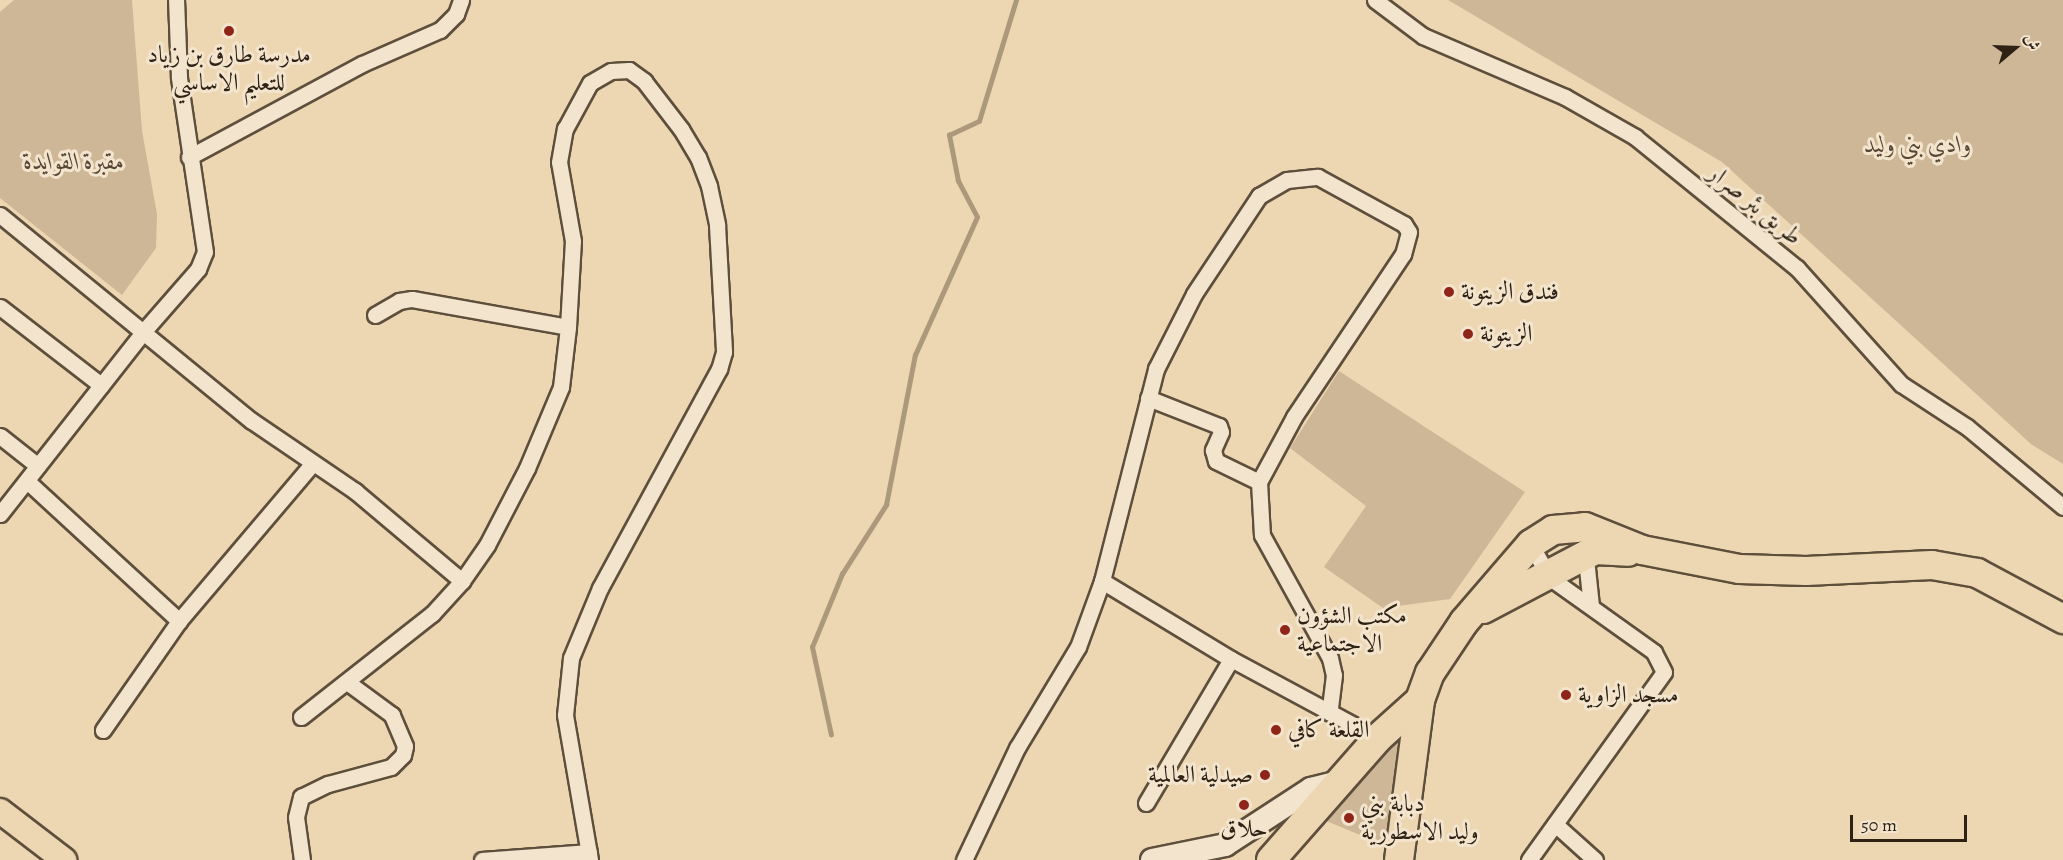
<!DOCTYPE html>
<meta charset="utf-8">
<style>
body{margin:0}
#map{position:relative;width:2063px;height:860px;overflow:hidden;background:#edd6b2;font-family:Alegreya,Amiri,serif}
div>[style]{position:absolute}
.green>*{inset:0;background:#cdb797}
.stream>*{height:4.5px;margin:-2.25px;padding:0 2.25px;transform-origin:2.25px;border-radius:2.25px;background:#ac997c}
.roads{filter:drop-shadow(2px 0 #5e4f3c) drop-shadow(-2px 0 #5e4f3c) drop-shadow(0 2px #5e4f3c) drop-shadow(0 -2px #5e4f3c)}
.street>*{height:15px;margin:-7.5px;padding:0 7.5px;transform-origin:7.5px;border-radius:7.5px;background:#f3e4cd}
.secondary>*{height:22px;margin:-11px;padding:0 11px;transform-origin:11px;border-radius:11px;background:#f3e4cd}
.primary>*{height:24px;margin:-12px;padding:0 12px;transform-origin:12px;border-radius:12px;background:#edd6b2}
.highway>*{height:28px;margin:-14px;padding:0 14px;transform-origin:14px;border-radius:14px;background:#edd6b2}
.dots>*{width:16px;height:16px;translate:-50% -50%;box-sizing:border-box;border:3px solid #f3e4cd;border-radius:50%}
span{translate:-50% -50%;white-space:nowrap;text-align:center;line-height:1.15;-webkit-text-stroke:6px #f3e4cd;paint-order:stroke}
.poi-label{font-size:24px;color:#2e2214}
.left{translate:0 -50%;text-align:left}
.right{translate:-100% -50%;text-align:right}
.park-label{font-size:24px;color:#564735;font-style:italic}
.street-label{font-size:24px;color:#2e2214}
.north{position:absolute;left:1985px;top:18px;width:60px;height:60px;-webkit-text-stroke:4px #f3e4cd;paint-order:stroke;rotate:71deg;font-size:16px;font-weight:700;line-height:24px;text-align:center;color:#2e2214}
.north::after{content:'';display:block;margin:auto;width:21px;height:27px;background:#2e2214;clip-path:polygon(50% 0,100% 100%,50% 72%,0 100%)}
.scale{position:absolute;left:1850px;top:815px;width:117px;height:27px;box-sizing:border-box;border:3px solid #2e2214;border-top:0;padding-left:8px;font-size:18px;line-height:21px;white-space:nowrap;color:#2e2214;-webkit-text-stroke:4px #f3e4cd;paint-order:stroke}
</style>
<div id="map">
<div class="green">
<div style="clip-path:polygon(14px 0,132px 0,142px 131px,157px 214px,156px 248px,122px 295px,0 198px,0 12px)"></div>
<div style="clip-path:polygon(1448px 0,2063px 0,2063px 464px,2031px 444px,1722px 162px)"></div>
<div style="clip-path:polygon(1339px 371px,1525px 492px,1450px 599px,1383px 608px,1324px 567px,1366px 506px,1290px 448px)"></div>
<div style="clip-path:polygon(1399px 737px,1389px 847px,1324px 820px)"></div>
</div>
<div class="stream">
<div style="left:831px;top:735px;width:90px;rotate:-102.2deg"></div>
<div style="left:812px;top:647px;width:79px;rotate:-67.7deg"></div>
<div style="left:842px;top:574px;width:82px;rotate:-57.5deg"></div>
<div style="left:886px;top:505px;width:153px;rotate:-79.1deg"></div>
<div style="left:915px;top:355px;width:151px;rotate:-65.8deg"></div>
<div style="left:977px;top:217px;width:41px;rotate:-117.8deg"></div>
<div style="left:958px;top:181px;width:47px;rotate:-101.1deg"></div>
<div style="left:949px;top:135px;width:33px;rotate:-25deg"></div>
<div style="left:979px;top:121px;width:127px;rotate:-73deg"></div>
</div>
<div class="roads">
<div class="street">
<div style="left:1375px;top:0;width:60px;rotate:36.9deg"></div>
<div style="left:1423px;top:36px;width:155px;rotate:23.2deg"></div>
<div style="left:1565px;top:97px;width:81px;rotate:29.7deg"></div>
<div style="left:1635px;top:137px;width:208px;rotate:39deg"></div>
<div style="left:1797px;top:268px;width:156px;rotate:48.1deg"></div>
<div style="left:1901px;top:384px;width:79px;rotate:33.1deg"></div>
<div style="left:1967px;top:427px;width:125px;rotate:39.8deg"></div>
<div style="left:189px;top:157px;width:196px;rotate:-28.3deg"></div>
<div style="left:362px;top:64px;width:85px;rotate:-23.6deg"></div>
<div style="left:440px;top:30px;width:23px;rotate:-45deg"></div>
<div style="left:456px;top:14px;width:15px;rotate:-70deg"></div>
<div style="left:0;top:215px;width:325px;rotate:39.3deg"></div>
<div style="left:252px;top:421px;width:125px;rotate:34.2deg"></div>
<div style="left:355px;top:491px;width:140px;rotate:40.1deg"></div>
<div style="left:0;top:307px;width:128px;rotate:37.7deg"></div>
<div style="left:375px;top:315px;width:28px;rotate:-30deg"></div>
<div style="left:399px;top:301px;width:13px;rotate:-9deg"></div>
<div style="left:412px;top:299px;width:158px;rotate:10.2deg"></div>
<div style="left:1148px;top:398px;width:76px;rotate:21.5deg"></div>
<div style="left:1219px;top:426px;width:6px;rotate:72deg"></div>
<div style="left:1221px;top:432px;width:20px;rotate:114deg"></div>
<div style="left:1213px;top:450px;width:11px;rotate:75deg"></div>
<div style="left:1216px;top:461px;width:48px;rotate:26deg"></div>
<div style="left:0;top:436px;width:48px;rotate:38.3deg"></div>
<div style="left:27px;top:481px;width:207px;rotate:42.6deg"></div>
<div style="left:179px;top:621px;width:133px;rotate:124.9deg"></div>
<div style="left:0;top:514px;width:231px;rotate:-51.8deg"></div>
<div style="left:143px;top:332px;width:84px;rotate:-48.9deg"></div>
<div style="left:198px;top:269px;width:18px;rotate:-68deg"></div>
<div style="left:205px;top:252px;width:177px;rotate:-98.5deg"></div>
<div style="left:179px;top:77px;width:77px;rotate:-92.2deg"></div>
<div style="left:1585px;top:549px;width:57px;rotate:84deg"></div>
<div style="left:1102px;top:581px;width:219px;rotate:-75.7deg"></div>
<div style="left:1156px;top:369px;width:84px;rotate:-63.1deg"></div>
<div style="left:1194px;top:294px;width:118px;rotate:-56.4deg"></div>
<div style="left:1259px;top:196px;width:32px;rotate:-30deg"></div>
<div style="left:1287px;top:180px;width:31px;rotate:-6deg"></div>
<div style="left:1318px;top:177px;width:98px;rotate:28.7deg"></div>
<div style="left:1404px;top:224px;width:9px;rotate:58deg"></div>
<div style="left:1409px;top:232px;width:23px;rotate:105deg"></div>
<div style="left:1403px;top:254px;width:196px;rotate:123.8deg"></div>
<div style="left:1294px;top:417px;width:74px;rotate:118.3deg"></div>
<div style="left:1259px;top:482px;width:53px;rotate:86.8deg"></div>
<div style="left:1262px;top:535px;width:141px;rotate:61.1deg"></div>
<div style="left:1330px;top:658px;width:17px;rotate:77deg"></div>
<div style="left:1334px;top:675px;width:38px;rotate:97deg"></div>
<div style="left:179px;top:621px;width:206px;rotate:-49.7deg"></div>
<div style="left:301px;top:717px;width:167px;rotate:-38.2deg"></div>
<div style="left:432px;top:614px;width:45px;rotate:-47.7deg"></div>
<div style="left:462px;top:581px;width:44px;rotate:-55.2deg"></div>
<div style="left:487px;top:545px;width:87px;rotate:-62.5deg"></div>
<div style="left:527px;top:468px;width:88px;rotate:-67.2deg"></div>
<div style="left:561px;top:387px;width:60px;rotate:-83.3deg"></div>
<div style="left:568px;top:327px;width:86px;rotate:-86.7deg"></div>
<div style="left:573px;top:241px;width:80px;rotate:-100deg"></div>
<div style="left:559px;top:162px;width:34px;rotate:-80deg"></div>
<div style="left:565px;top:129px;width:52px;rotate:-61.5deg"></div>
<div style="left:590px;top:83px;width:24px;rotate:-30deg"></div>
<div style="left:611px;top:71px;width:18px;rotate:-3deg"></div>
<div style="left:629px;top:70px;width:19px;rotate:36deg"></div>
<div style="left:644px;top:81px;width:61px;rotate:52.4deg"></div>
<div style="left:681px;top:129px;width:33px;rotate:59deg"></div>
<div style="left:698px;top:157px;width:31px;rotate:69deg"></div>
<div style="left:709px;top:186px;width:40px;rotate:78deg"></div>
<div style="left:717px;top:225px;width:127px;rotate:86.8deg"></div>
<div style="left:724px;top:352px;width:18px;rotate:106deg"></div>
<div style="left:719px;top:369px;width:249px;rotate:118.5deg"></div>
<div style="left:600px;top:588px;width:76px;rotate:112.5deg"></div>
<div style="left:571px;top:658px;width:57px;rotate:96deg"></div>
<div style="left:565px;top:715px;width:147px;rotate:80.2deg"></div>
<div style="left:1146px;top:803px;width:167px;rotate:-59.4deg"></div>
<div style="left:1555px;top:824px;width:54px;rotate:42deg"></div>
<div style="left:302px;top:860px;width:43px;rotate:-97.9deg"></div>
<div style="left:296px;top:817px;width:21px;rotate:-76deg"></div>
<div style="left:301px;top:797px;width:30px;rotate:-26deg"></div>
<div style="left:328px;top:784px;width:65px;rotate:-15.1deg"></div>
<div style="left:391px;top:767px;width:17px;rotate:-45deg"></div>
<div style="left:403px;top:755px;width:9px;rotate:-77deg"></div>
<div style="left:405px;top:746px;width:34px;rotate:-113deg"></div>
<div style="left:392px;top:715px;width:56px;rotate:-143.7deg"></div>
<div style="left:482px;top:860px;width:107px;rotate:-4.3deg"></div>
<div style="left:964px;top:860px;width:124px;rotate:-64.7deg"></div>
<div style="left:1017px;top:748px;width:118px;rotate:-58.9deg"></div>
<div style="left:1078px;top:647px;width:70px;rotate:-70deg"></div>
<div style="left:1102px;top:581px;width:151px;rotate:31.2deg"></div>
<div style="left:1231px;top:659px;width:167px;rotate:28.3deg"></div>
<div style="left:1529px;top:860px;width:231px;rotate:-54.3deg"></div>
<div style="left:1664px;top:672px;width:22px;rotate:-117deg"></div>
<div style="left:1654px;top:652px;width:129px;rotate:-144.5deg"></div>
<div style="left:1549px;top:577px;width:38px;rotate:-119deg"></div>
</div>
<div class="secondary">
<div style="left:1152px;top:860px;width:75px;rotate:-11.6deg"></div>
<div style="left:1225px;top:845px;width:103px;rotate:-33.1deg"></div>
<div style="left:1311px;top:789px;width:29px;rotate:-14deg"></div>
</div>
<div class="primary">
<div style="left:0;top:811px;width:81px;rotate:37.4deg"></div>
</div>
<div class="highway">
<div style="left:1483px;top:609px;width:127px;rotate:-27.8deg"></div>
<div style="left:1595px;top:550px;width:33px;rotate:3deg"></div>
<div style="left:1271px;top:860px;width:162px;rotate:-48.7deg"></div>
<div style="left:1378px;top:738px;width:57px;rotate:-42.1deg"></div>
<div style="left:1399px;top:860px;width:161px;rotate:-82.5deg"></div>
<div style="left:1420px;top:700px;width:29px;rotate:-70deg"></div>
<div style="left:1430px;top:673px;width:61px;rotate:-56.3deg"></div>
<div style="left:1464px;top:622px;width:103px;rotate:-49.3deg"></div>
<div style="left:1531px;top:544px;width:26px;rotate:-32deg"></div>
<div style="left:1553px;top:530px;width:32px;rotate:-5deg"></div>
<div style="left:1585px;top:527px;width:61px;rotate:22deg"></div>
<div style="left:1642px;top:550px;width:99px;rotate:11.1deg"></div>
<div style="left:1739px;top:569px;width:67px;rotate:1.7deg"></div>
<div style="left:1806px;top:571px;width:126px;rotate:-2.7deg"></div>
<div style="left:1932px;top:565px;width:46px;rotate:10.1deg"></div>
<div style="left:1977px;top:573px;width:98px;rotate:28.1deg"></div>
</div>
</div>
<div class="dots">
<div style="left:229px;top:31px;background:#8f2418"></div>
<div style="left:1449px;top:292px;background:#8f2418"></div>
<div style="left:1468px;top:334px;background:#8f2418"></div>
<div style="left:1285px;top:630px;background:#8f2418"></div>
<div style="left:1566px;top:695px;background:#8f2418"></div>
<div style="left:1276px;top:730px;background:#8f2418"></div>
<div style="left:1265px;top:775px;background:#8f2418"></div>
<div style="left:1244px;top:805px;background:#8f2418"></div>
<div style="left:1349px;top:818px;background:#8f2418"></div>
</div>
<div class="poi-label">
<span style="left:229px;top:69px">مدرسة طارق بن زياد<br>للتعليم الاساسي</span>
<span class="left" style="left:1461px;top:292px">فندق الزيتونة</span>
<span class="left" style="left:1480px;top:334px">الزيتونة</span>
<span class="left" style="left:1297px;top:630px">مكتب الشؤون<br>الاجتماعية</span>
<span class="left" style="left:1578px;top:695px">مسجد الزاوية</span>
<span class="left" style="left:1288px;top:730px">القلعة كافي</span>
<span class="right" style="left:1253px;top:775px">صيدلية العالمية</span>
<span class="left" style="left:1361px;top:818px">دبابة بني<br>وليد الاسطورية</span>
<span style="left:1244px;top:829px">حلاق</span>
</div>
<div class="park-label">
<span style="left:1918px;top:145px">وادي بني وليد</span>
<span style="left:74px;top:162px">مقبرة القوايدة</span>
</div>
<div class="street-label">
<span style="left:1755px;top:205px;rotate:39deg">طريق بئر صرار</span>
</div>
<div class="north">ش</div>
<div class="scale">50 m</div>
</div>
